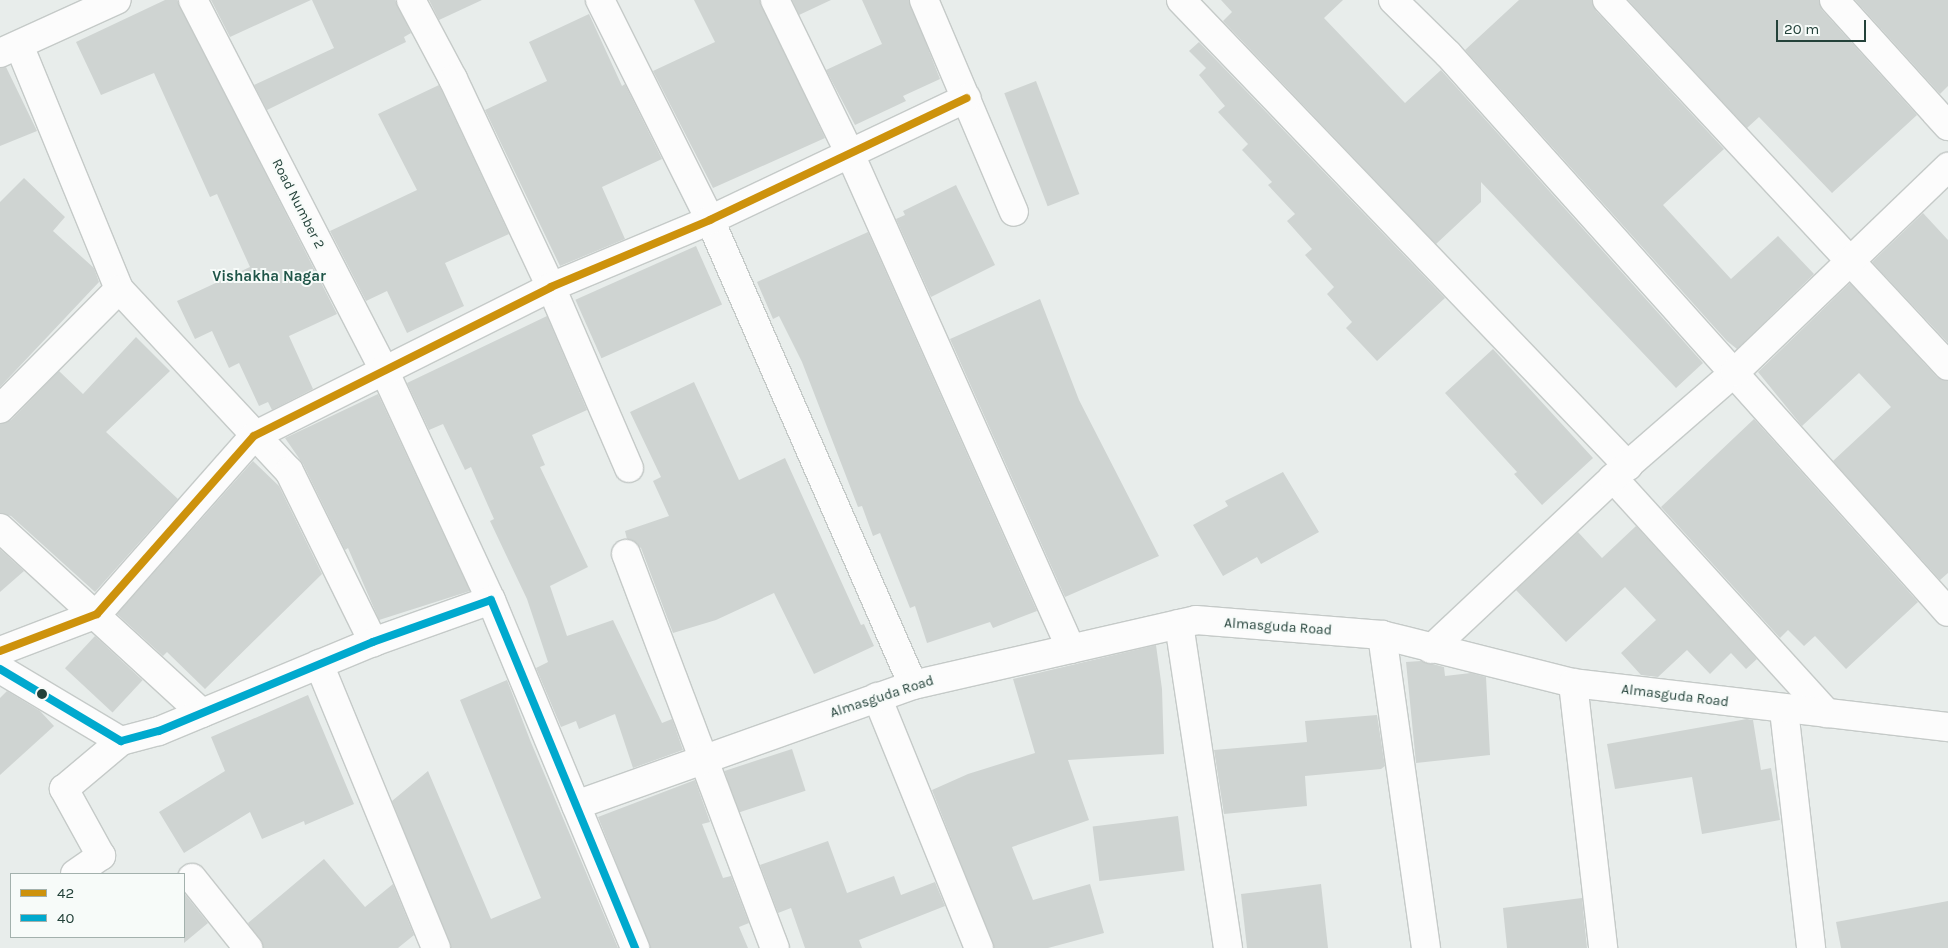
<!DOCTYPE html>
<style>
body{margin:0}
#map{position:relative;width:1948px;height:948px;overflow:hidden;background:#e8edeb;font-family:Karla,sans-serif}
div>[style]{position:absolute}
.building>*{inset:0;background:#cfd4d2;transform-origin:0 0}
.roads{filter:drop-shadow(1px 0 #c5cac8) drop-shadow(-1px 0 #c5cac8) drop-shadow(0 1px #c5cac8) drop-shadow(0 -1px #c5cac8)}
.street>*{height:28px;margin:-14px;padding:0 14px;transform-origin:14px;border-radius:14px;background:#fcfcfc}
.secondary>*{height:28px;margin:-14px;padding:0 14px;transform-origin:14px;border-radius:14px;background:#fcfcfc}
.bus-1>*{height:8px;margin:-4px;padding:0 4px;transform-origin:4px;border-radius:4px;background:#cd920c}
.bus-2>*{height:8px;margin:-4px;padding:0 4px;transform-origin:4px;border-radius:4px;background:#00a9ce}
.dots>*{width:14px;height:14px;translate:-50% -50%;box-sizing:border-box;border:2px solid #f7fbf9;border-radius:50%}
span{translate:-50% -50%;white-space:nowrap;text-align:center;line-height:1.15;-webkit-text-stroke:4px #f7fbf9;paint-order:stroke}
.street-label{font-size:14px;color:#24423a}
.neighbourhood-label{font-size:15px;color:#1f5548;font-weight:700}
.legend{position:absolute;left:10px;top:873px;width:175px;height:65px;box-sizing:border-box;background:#f7fbf9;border:1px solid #a3b1ad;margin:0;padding:6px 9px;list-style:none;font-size:15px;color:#24423a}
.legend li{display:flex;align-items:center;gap:10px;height:25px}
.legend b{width:25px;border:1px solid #a3b1ad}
.scale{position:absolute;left:1776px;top:20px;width:90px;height:22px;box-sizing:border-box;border:2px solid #24423a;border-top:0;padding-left:6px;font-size:15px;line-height:18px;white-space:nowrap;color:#24423a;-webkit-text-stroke:4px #f7fbf9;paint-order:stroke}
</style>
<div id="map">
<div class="building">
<div style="clip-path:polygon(165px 0,177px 0,337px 314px,289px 336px,313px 389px,272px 410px,268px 402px,259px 406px,239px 363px,229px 368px,212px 331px,195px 339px,177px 301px,250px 267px,217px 194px,210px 197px,154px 73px,101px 95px,76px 42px)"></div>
<div style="clip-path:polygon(211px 0,311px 0,230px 37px)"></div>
<div style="clip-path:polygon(312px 0,395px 0,411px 33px,404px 37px,406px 42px,267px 110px,254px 85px,334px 48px)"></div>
<div style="clip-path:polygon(429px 0,482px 0,439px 20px)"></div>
<div style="clip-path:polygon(694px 0,760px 0,825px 138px,713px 188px,653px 71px,715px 42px)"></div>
<div style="clip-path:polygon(792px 0,831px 0,799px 15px)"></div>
<div style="clip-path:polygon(862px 0,909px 0,940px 79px,903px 96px,906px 101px,855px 125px,826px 70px,882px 44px)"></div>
<div style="clip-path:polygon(1221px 0,1343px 0,1324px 18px,1405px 103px,1441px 70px,1703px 363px,1676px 388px,1481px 182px,1481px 202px,1436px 244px,1223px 21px,1232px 12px)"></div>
<div style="clip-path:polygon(1519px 0,1592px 0,1596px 11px,1724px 149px,1663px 205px,1731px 279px,1778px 236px,1814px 274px,1737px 349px,1727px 341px,1465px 50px)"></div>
<div style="clip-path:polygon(1628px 0,1819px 0,1822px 10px,1917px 115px,1832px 193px,1759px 117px,1747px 128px)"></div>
<div style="clip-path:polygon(1855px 0,1948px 0,1948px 86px,1940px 94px)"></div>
<div style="clip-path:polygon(589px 14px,622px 86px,625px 84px,662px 159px,602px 187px,625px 239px,560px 266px,485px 110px,547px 81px,529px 42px)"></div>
<div style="clip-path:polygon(1199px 42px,1445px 298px,1377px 361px,1346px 328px,1352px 322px,1327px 294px,1334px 287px,1305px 255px,1312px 249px,1287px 221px,1295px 214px,1268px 185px,1272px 182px,1242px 150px,1248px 144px,1218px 112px,1225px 106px,1199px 75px,1206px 68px,1189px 51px)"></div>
<div style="clip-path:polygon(6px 67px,37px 131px,0 146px,0 68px)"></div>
<div style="left:1036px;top:81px;width:121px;height:34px;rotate:69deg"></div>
<div style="clip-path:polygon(439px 85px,509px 234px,445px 263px,464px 306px,407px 333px,387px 291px,366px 301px,330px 231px,417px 190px,378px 114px)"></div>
<div style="clip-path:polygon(24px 178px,65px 217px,53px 231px,94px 268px,99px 282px,0 387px,0 202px)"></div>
<div style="clip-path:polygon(956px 185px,995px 265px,931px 297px,896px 219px,905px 215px,903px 211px)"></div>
<div style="clip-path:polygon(1923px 213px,1948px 240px,1948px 343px,1872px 262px)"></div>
<div style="clip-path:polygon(868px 232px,1037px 611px,993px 628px,990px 622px,927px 643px,915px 606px,910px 608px,880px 533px,873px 536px,862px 506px,858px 507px,802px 362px,779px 316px,773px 319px,757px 282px)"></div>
<div style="left:696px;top:246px;width:64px;height:132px;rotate:66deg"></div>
<div style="clip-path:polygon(1850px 283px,1937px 377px,1948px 381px,1948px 573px,1940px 580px,1833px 461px,1891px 407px,1859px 373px,1802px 426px,1758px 372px)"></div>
<div style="clip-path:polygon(1040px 299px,1079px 400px,1159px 556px,1065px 597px,950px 339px)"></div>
<div style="clip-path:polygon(547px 316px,587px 410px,532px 435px,545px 465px,540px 467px,588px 567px,550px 586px,567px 636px,613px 620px,662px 723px,672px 719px,683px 750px,633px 768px,615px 714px,579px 729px,576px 721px,561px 727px,536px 668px,548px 662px,527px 599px,490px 521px,494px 519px,471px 467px,465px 470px,443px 424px,429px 430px,407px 383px)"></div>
<div style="clip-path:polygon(136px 337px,170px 371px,106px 432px,178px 499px,95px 592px,11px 516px,0 513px,0 424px,11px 420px,59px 371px,83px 394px)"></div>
<div style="clip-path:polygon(1493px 349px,1593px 458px,1542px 505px,1514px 474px,1517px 472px,1445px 393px)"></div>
<div style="clip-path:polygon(694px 382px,739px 480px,785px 458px,861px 625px,864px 624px,874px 646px,814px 674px,774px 593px,716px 620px,673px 633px,641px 548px,627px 539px,625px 531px,669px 516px,653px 481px,661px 477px,630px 412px)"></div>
<div style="clip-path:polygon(378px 394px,470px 591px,379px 620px,348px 548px,345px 550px,303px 464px,285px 438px)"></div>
<div style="clip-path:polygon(1754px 419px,1918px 602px,1846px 669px,1815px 636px,1804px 646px,1788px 630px,1780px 638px,1661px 507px)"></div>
<div style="clip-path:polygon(253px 461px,279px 486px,322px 574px,205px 689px,167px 652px,163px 656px,117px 614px)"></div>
<div style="clip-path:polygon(1283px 472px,1319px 532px,1261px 564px,1257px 557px,1223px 576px,1193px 525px,1228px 506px,1225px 501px)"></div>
<div style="clip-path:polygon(1636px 526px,1757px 659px,1746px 669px,1731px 653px,1710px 674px,1687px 650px,1658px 677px,1641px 675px,1621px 653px,1656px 620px,1625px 587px,1566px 642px,1516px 590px,1578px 532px,1602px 558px)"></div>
<div style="clip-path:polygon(0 549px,24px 571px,0 592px)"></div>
<div style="left:95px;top:636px;width:65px;height:44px;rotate:43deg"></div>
<div style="clip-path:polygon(1156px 645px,1162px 689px,1164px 754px,1068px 760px,1089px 820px,1012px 847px,1033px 900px,1090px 884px,1104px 933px,1048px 948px,994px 948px,932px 790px,968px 774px,1035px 753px,1013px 679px)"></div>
<div style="clip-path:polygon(1421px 661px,1444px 667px,1445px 676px,1471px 673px,1486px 677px,1490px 755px,1416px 763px,1406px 662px)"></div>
<div style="clip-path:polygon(507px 680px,530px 740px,618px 948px,451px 948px,392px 801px,428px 771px,491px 919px,541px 898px,460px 700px)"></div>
<div style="clip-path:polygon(7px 691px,40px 711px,54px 726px,0 775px,0 698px)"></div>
<div style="clip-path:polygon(308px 695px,354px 804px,305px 825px,304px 821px,262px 839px,250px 812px,184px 853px,159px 812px,225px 771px,211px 737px)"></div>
<div style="clip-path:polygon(1377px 715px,1385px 766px,1381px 769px,1305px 776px,1307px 806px,1224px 814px,1214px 750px,1307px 742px,1305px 721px)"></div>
<div style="clip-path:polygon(1747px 719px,1753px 720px,1761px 770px,1771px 768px,1780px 820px,1702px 834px,1692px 777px,1615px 789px,1607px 744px)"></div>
<div style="left:792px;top:749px;width:44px;height:71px;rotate:72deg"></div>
<div style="clip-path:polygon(695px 780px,710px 822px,702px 824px,723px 878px,731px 876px,749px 923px,739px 927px,748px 948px,650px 948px,598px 817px)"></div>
<div style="left:1178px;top:816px;width:55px;height:86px;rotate:83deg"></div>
<div style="clip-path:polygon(828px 841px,847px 893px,894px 876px,901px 895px,935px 882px,945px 906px,859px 940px,862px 948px,805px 948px,791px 908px,778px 913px,760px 865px)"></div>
<div style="clip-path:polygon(324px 859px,365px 907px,393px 884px,414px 935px,398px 948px,263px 948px,248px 923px)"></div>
<div style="clip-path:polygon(1321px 884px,1328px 948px,1247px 948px,1241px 894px)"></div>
<div style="clip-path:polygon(184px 893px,208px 923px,184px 943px)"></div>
<div style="clip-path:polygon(1582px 898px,1587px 948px,1507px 948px,1503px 908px)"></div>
<div style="clip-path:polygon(1948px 901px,1948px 948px,1841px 948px,1836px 922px)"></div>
</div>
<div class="roads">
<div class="street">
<div style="left:193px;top:0;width:416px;rotate:62.7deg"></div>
<div style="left:384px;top:370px;width:254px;rotate:65.1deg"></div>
<div style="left:411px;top:0;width:89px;rotate:62deg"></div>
<div style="left:453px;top:79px;width:230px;rotate:64.8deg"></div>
<div style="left:551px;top:287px;width:197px;rotate:66.7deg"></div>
<div style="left:600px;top:0;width:246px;rotate:63.4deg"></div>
<div style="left:710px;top:220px;width:507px;rotate:66.42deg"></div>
<div style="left:775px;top:0;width:171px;rotate:64deg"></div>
<div style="left:850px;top:154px;width:542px;rotate:65.94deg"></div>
<div style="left:924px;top:0;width:230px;rotate:67deg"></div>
<div style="left:1181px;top:0;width:646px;rotate:46.19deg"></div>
<div style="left:1393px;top:0;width:77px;rotate:44.5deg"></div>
<div style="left:1448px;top:54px;width:749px;rotate:48.14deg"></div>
<div style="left:1607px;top:0;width:500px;rotate:47.03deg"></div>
<div style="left:1834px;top:0;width:170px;rotate:47.9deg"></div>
<div style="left:19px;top:45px;width:264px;rotate:67.7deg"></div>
<div style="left:119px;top:289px;width:249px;rotate:47deg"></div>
<div style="left:289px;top:471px;width:191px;rotate:63.8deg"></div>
<div style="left:0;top:53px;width:128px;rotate:-24.4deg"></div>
<div style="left:0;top:409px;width:169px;rotate:-45.2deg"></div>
<div style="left:1613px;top:478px;width:318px;rotate:47.7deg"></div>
<div style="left:0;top:528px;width:274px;rotate:42.5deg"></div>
<div style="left:626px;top:554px;width:421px;rotate:69.3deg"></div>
<div style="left:1179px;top:624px;width:328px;rotate:81.4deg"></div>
<div style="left:1382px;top:635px;width:316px;rotate:82deg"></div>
<div style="left:1431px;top:649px;width:250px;rotate:-43.2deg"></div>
<div style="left:1613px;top:478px;width:162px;rotate:-41deg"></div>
<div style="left:1735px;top:372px;width:296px;rotate:-43.9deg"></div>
<div style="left:0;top:651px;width:104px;rotate:-20.9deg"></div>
<div style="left:97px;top:614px;width:237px;rotate:-48.6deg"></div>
<div style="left:254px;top:436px;width:332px;rotate:-26.6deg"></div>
<div style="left:551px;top:287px;width:173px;rotate:-22.8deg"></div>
<div style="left:710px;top:220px;width:284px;rotate:-25.4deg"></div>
<div style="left:319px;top:664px;width:307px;rotate:67.6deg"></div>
<div style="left:1573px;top:683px;width:267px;rotate:83.5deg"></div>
<div style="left:877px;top:697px;width:271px;rotate:67.9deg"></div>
<div style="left:1784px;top:710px;width:240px;rotate:83.5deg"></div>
<div style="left:75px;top:874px;width:32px;rotate:-35deg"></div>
<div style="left:101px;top:856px;width:77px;rotate:-118.9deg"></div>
<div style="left:64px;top:789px;width:75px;rotate:-40.1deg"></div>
<div style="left:192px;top:878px;width:90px;rotate:51.3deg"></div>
</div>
<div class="secondary">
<div style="left:0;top:669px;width:141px;rotate:30.8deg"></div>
<div style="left:121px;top:741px;width:39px;rotate:-15deg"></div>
<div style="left:159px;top:731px;width:232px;rotate:-22.6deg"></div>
<div style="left:373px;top:642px;width:125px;rotate:-19.6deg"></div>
<div style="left:491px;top:600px;width:377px;rotate:67.5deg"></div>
<div style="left:576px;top:805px;width:358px;rotate:-19.6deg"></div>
<div style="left:913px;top:685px;width:290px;rotate:-12.9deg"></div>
<div style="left:1196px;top:620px;width:187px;rotate:4.6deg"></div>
<div style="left:1382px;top:635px;width:197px;rotate:14.1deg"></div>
<div style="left:1573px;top:683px;width:378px;rotate:6.7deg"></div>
</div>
</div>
<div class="bus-1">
<div style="left:0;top:651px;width:104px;rotate:-20.9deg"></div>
<div style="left:97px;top:614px;width:237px;rotate:-48.6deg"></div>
<div style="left:254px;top:436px;width:332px;rotate:-26.6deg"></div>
<div style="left:551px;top:287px;width:173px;rotate:-22.8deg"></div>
<div style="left:710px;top:220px;width:284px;rotate:-25.4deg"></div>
</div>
<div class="bus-2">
<div style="left:0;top:669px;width:141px;rotate:30.8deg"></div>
<div style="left:121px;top:741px;width:39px;rotate:-15deg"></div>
<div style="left:159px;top:731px;width:232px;rotate:-22.6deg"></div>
<div style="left:373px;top:642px;width:125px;rotate:-19.6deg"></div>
<div style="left:491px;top:600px;width:377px;rotate:67.5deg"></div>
</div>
<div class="dots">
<div style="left:42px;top:694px;background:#24423a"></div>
</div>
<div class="street-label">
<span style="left:298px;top:204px;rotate:63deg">Road Number 2</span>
<span style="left:1278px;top:627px;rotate:4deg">Almasguda Road</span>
<span style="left:1675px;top:696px;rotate:7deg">Almasguda Road</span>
<span style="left:882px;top:697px;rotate:-18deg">Almasguda Road</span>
</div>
<div class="neighbourhood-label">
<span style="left:269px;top:277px">Vishakha Nagar</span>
</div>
<ul class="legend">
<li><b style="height:6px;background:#cd920c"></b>42</li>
<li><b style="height:6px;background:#00a9ce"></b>40</li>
</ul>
<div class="scale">20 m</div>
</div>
